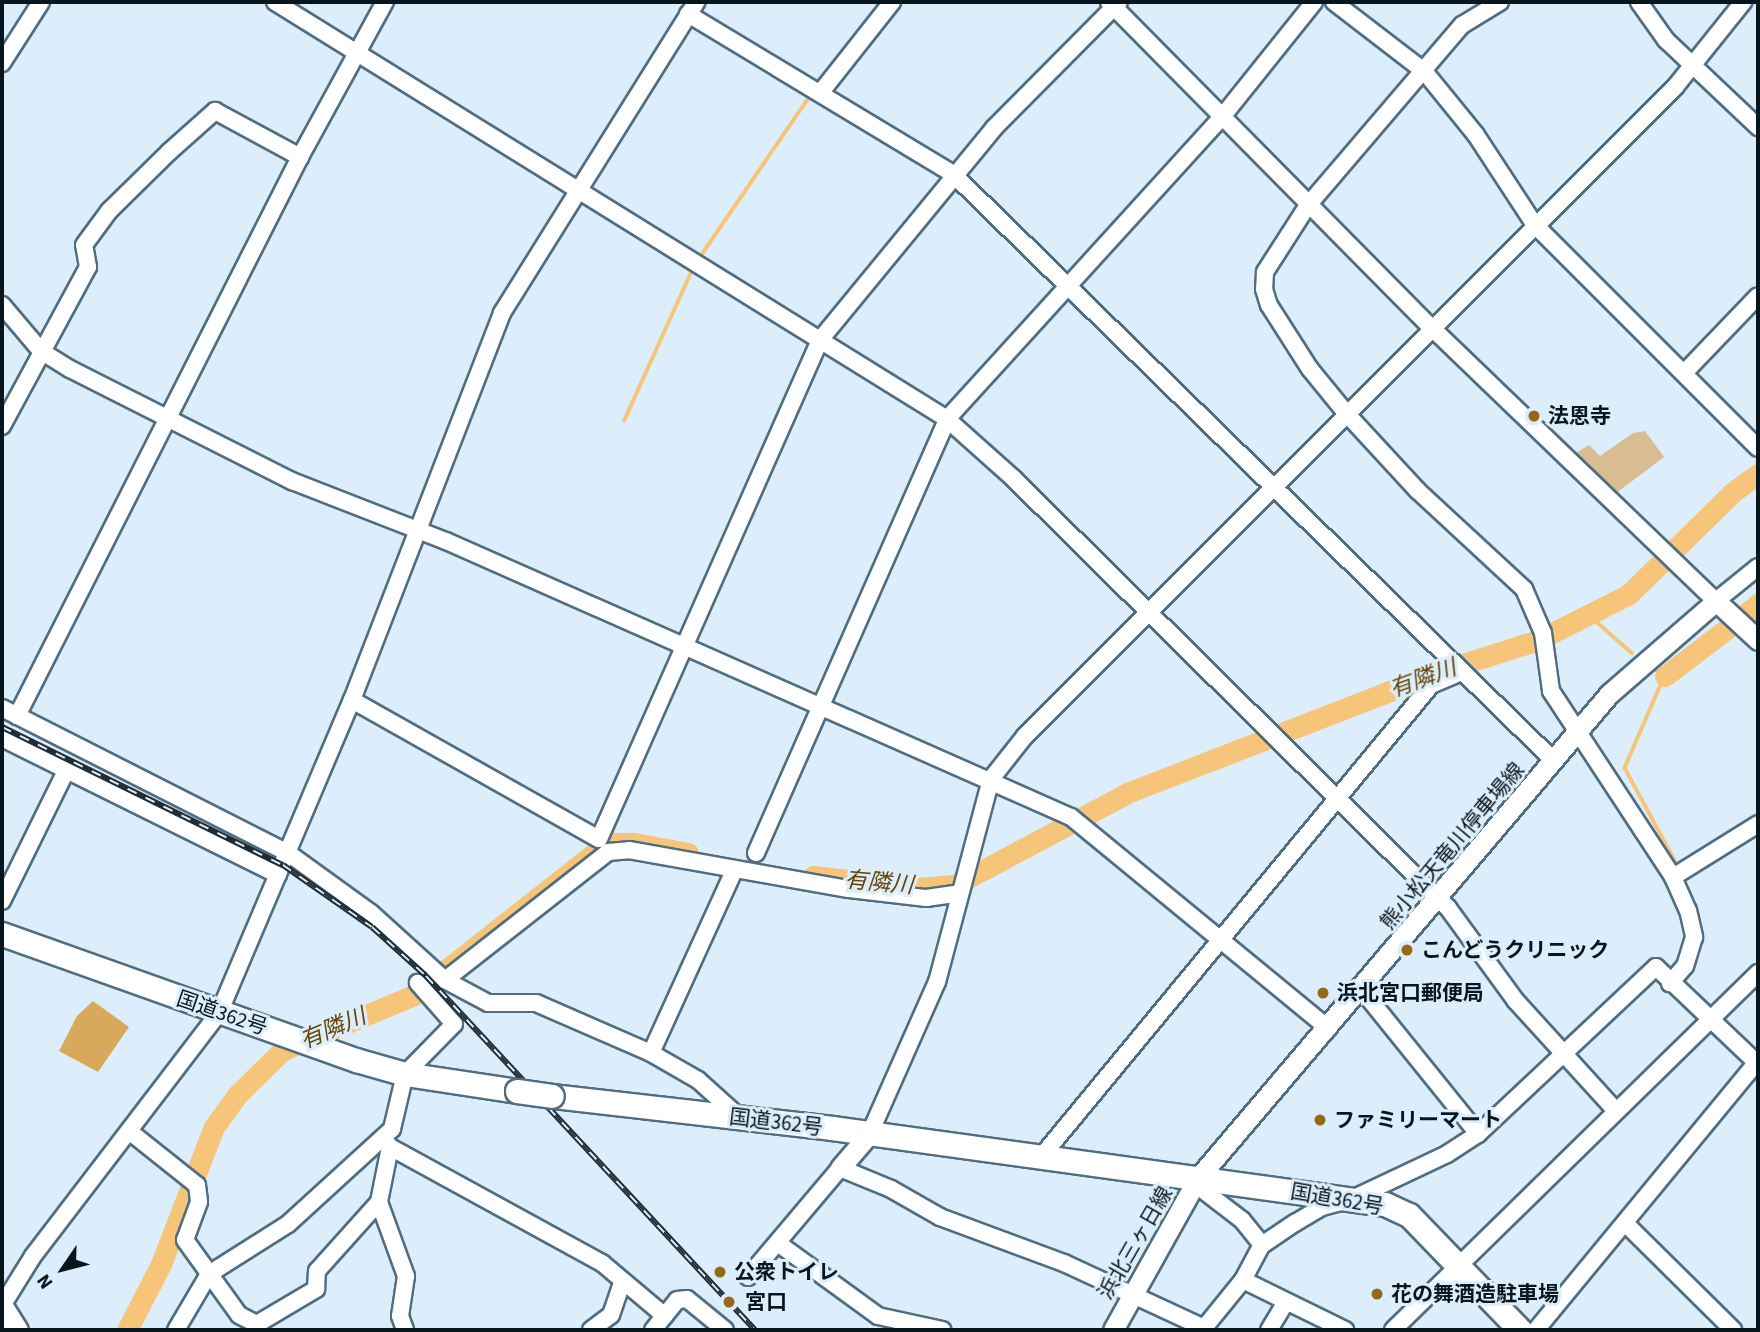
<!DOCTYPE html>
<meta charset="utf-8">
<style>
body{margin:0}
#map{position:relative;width:1760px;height:1332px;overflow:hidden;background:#dceefb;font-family:"Source Sans 3","Noto Sans JP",sans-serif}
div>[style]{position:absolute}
.green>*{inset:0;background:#d9bc90}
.forest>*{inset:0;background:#d8a85b}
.stream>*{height:3.5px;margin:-1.75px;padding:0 1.75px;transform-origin:1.75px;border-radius:1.75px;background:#f7c579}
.river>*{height:21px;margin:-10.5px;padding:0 10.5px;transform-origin:10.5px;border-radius:10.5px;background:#f7c579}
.roads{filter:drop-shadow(2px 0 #516d80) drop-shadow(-2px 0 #516d80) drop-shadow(0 2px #516d80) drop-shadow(0 -2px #516d80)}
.minor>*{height:16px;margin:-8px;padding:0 8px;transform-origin:8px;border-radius:8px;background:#fff}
.major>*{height:19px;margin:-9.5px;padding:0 9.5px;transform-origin:9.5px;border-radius:9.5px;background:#fff}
.highway>*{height:23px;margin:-11.5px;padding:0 11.5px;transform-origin:11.5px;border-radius:11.5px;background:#fff}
.rail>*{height:6px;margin-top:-3px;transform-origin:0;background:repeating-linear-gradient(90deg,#dceefb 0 10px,#212d35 0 20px);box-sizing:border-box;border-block:2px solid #212d35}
.bridges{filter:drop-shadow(2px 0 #516d80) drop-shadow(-2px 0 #516d80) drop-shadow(0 2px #516d80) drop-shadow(0 -2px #516d80)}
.highway-bridge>*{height:23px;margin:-11.5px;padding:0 11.5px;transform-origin:11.5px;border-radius:11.5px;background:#fff}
.dots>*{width:19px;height:19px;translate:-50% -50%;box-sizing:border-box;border:4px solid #dceefb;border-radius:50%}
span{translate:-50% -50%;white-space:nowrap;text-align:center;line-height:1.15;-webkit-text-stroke:6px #dceefb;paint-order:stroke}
.poi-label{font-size:21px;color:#0a161d;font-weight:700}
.left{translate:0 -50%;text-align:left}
.street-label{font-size:21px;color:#0a161d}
.water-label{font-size:23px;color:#654505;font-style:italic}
.frame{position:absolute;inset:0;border:4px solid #0a161d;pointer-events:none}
.north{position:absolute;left:28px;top:1234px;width:70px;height:70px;-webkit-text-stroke:5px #dceefb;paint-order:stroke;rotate:235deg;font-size:19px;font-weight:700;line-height:28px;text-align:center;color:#0a161d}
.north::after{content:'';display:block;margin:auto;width:24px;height:32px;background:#0a161d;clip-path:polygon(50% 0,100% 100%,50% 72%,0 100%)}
</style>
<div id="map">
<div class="green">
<div style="clip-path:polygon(1645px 431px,1664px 457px,1615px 494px,1573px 455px,1589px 445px,1600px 456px,1633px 433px)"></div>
</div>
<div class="forest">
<div style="clip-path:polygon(93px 1001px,129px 1027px,98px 1072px,59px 1051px,77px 1016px)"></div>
</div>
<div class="stream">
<div style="left:872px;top:15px;width:16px;rotate:-52deg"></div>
<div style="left:698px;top:260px;width:202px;rotate:-55.7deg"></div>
<div style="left:624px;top:421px;width:170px;rotate:-65.7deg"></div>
<div style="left:1590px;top:616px;width:56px;rotate:41.4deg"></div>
<div style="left:1652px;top:667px;width:16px;rotate:35deg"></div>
<div style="left:1665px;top:676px;width:100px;rotate:113.5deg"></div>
<div style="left:1625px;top:768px;width:114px;rotate:61.6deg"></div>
<div style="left:1695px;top:958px;width:20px;rotate:-72deg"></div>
</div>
<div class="river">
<div style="left:1743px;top:616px;width:19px;rotate:-39deg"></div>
<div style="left:1665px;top:676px;width:81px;rotate:-37.4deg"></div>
<div style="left:813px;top:876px;width:107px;rotate:6.5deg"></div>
<div style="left:919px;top:888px;width:36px;rotate:-5deg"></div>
<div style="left:955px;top:885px;width:195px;rotate:-28.1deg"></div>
<div style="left:1127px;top:793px;width:337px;rotate:-21.2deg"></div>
<div style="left:1441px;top:671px;width:102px;rotate:-17.7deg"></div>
<div style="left:1538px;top:640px;width:102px;rotate:-26.8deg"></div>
<div style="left:1629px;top:594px;width:146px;rotate:-44.4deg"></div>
<div style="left:1733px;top:492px;width:31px;rotate:-36deg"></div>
<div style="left:127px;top:1330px;width:74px;rotate:-62.7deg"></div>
<div style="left:161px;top:1264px;width:147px;rotate:-68.9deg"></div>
<div style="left:214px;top:1127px;width:39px;rotate:-54deg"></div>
<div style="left:237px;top:1095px;width:64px;rotate:-44.4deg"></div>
<div style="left:283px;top:1050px;width:142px;rotate:-22.8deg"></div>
<div style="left:414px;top:995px;width:234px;rotate:-38.2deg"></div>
<div style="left:598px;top:850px;width:17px;rotate:-25deg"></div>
<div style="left:613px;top:843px;width:21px"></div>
<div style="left:634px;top:843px;width:55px;rotate:10.5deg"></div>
</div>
<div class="roads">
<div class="minor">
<div style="left:275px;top:2px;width:791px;rotate:31.82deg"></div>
<div style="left:947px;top:419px;width:90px;rotate:41.8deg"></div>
<div style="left:1014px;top:479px;width:610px;rotate:44.67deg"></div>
<div style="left:1448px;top:908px;width:114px;rotate:53.9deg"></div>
<div style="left:1515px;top:1000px;width:150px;rotate:47.7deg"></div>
<div style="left:1109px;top:2px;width:459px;rotate:45.3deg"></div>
<div style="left:1432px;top:328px;width:394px;rotate:43.9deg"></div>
<div style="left:1716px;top:601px;width:54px;rotate:-39deg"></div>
<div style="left:1334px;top:2px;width:113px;rotate:37.5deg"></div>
<div style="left:1424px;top:71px;width:82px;rotate:50.9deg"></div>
<div style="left:1476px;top:135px;width:108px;rotate:56.8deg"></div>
<div style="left:1535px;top:225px;width:315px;rotate:45deg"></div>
<div style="left:1500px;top:2px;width:44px;rotate:148.8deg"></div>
<div style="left:1462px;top:25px;width:237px;rotate:130.5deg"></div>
<div style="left:1308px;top:205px;width:80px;rotate:122.7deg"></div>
<div style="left:1265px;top:272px;width:17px;rotate:93deg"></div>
<div style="left:1264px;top:289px;width:17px;rotate:73deg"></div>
<div style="left:1269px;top:305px;width:76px;rotate:57.4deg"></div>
<div style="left:1310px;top:369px;width:57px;rotate:50.7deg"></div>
<div style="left:1346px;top:413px;width:105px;rotate:47.3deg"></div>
<div style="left:1417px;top:490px;width:146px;rotate:42.8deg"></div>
<div style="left:1524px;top:589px;width:48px;rotate:66.6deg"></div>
<div style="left:1543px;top:633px;width:59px;rotate:82.1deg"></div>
<div style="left:1551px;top:691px;width:222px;rotate:56.7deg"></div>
<div style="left:1673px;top:877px;width:36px;rotate:66deg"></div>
<div style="left:1688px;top:910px;width:28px;rotate:77deg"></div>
<div style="left:1694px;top:937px;width:30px;rotate:107deg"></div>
<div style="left:1685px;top:966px;width:23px;rotate:131deg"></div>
<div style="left:1639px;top:2px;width:47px;rotate:54.6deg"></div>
<div style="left:1666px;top:40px;width:127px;rotate:43.4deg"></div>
<div style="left:688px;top:14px;width:310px;rotate:31.1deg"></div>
<div style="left:953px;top:174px;width:839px;rotate:44.32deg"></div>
<div style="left:2px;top:63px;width:72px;rotate:-57.4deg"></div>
<div style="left:821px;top:92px;width:115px;rotate:-51.7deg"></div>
<div style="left:2px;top:305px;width:60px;rotate:49.7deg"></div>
<div style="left:41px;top:351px;width:34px;rotate:32deg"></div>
<div style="left:70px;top:369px;width:249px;rotate:26.8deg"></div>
<div style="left:292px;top:481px;width:165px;rotate:21.3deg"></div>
<div style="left:446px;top:541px;width:683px;rotate:23.83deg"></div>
<div style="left:1071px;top:817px;width:333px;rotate:39.4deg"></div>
<div style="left:1685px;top:372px;width:105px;rotate:-46.2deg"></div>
<div style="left:2px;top:426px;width:181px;rotate:-61.6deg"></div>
<div style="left:88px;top:267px;width:22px;rotate:-100deg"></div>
<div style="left:84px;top:245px;width:42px;rotate:-53.7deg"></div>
<div style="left:109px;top:211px;width:84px;rotate:-44.5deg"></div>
<div style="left:169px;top:152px;width:62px;rotate:-41.7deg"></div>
<div style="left:215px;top:111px;width:97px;rotate:28.4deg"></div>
<div style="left:352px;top:700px;width:283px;rotate:29.4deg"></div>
<div style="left:599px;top:839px;width:546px;rotate:-66.11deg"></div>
<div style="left:820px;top:340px;width:274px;rotate:-50.6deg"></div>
<div style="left:994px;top:128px;width:177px;rotate:-45.2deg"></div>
<div style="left:2px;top:708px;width:321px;rotate:26.9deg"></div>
<div style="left:288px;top:853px;width:102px;rotate:35.9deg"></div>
<div style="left:371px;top:913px;width:100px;rotate:42.2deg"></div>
<div style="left:17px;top:716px;width:627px;rotate:-63.15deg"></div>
<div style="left:300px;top:157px;width:177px;rotate:-61.3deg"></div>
<div style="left:2px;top:738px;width:308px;rotate:26.4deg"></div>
<div style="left:756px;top:853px;width:474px;rotate:-66.2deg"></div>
<div style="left:947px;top:419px;width:408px;rotate:-47.7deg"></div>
<div style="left:1222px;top:117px;width:147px;rotate:-51.3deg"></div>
<div style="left:1673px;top:877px;width:100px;rotate:-31.9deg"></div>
<div style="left:2px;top:901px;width:147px;rotate:-63.8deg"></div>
<div style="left:1362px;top:990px;width:185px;rotate:51.1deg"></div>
<div style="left:651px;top:1053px;width:200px;rotate:-65.5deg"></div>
<div style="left:739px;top:1117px;width:55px;rotate:-137.9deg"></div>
<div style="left:698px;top:1080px;width:54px;rotate:-150.1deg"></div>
<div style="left:651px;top:1053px;width:125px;rotate:-156.5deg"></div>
<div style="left:536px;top:1003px;width:48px;rotate:180deg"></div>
<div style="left:488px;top:1003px;width:49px;rotate:-151.9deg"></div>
<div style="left:445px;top:980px;width:207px;rotate:-38.1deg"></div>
<div style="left:608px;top:852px;width:21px;rotate:-5deg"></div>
<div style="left:629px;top:850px;width:223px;rotate:10.1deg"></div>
<div style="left:849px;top:889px;width:78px;rotate:6.7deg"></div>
<div style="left:926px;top:898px;width:34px;rotate:-8deg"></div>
<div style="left:129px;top:1131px;width:87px;rotate:38.5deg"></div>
<div style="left:197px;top:1185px;width:17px;rotate:83deg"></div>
<div style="left:199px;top:1202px;width:40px;rotate:110.2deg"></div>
<div style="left:185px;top:1240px;width:92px;rotate:54.2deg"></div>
<div style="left:239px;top:1315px;width:20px;rotate:27deg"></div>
<div style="left:257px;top:1324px;width:6px;rotate:72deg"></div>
<div style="left:870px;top:1133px;width:165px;rotate:-66.1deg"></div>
<div style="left:937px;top:982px;width:210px;rotate:-75.1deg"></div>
<div style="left:991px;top:779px;width:55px;rotate:-51.7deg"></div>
<div style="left:1025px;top:736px;width:919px;rotate:-44.96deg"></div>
<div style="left:1675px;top:87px;width:109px;rotate:-51.3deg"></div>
<div style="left:384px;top:1139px;width:10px;rotate:53deg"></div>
<div style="left:390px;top:1147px;width:242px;rotate:28.7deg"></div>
<div style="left:602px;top:1263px;width:82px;rotate:40.1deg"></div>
<div style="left:1041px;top:1157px;width:612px;rotate:-50.43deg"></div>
<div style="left:1431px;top:685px;width:30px;rotate:-23deg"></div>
<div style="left:1195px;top:1184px;width:59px;rotate:37.5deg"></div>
<div style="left:1242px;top:1220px;width:32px;rotate:51deg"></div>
<div style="left:379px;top:1202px;width:79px;rotate:70deg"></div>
<div style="left:406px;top:1276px;width:40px;rotate:98.5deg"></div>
<div style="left:400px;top:1316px;width:15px;rotate:70deg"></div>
<div style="left:1625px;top:1223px;width:152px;rotate:44.7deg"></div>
<div style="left:779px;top:1244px;width:122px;rotate:36deg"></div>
<div style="left:878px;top:1316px;width:66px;rotate:12.3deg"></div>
<div style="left:748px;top:1277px;width:143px;rotate:-49.8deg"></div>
<div style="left:840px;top:1168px;width:55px;rotate:22.4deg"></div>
<div style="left:891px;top:1189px;width:56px;rotate:29.7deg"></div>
<div style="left:940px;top:1217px;width:132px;rotate:20.4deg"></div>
<div style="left:1064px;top:1263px;width:154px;rotate:24.9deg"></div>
<div style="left:1204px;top:1328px;width:62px;rotate:-50.9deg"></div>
<div style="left:1243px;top:1280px;width:114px;rotate:26.1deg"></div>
<div style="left:1243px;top:1280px;width:40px;rotate:-62deg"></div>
<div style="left:1262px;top:1245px;width:40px;rotate:-34deg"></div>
<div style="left:1295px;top:1223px;width:31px;rotate:-31deg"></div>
<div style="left:1322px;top:1207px;width:31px;rotate:-15deg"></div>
<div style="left:1352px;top:1199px;width:105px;rotate:-25.3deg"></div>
<div style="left:1447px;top:1154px;width:37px;rotate:-33deg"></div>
<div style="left:1478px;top:1134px;width:244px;rotate:-43.2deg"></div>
<div style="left:1656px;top:967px;width:141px;rotate:43.6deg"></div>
<div style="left:2px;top:1306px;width:59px;rotate:-58.2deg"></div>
<div style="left:33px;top:1256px;width:306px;rotate:-52.6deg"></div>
<div style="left:219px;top:1013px;width:340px;rotate:-67deg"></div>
<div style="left:352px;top:700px;width:415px;rotate:-68.8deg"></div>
<div style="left:502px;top:313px;width:367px;rotate:-58deg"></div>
<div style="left:257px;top:1324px;width:69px;rotate:-30.7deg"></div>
<div style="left:316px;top:1289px;width:18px;rotate:-87deg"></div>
<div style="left:317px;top:1271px;width:93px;rotate:-48.1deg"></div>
<div style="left:379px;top:1202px;width:56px;rotate:-78.7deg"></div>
<div style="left:176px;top:1330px;width:65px;rotate:-59.5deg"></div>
<div style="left:209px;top:1274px;width:93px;rotate:-32.3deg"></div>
<div style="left:288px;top:1224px;width:141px;rotate:-42.4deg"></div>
<div style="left:392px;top:1129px;width:57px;rotate:-76.7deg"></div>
<div style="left:405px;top:1074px;width:70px;rotate:-45.6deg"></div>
<div style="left:454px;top:1024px;width:55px;rotate:-131.3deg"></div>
<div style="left:591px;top:1330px;width:25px;rotate:-37deg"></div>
<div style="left:611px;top:1315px;width:36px;rotate:-71deg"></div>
<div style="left:653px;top:1330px;width:38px;rotate:-51deg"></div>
<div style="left:677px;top:1300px;width:10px;rotate:-6deg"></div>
<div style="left:687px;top:1299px;width:49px;rotate:39.2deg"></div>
<div style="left:1269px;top:1330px;width:31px;rotate:-59deg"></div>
<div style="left:1393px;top:1330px;width:511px;rotate:-44.37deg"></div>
<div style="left:1536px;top:1330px;width:347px;rotate:-50.5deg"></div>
</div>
<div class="major">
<div style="left:840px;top:1168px;width:46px;rotate:-49.4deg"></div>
<div style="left:1113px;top:1330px;width:174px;rotate:-60.8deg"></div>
<div style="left:1198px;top:1178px;width:635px;rotate:-49.66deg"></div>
<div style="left:1609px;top:694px;width:142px;rotate:-41deg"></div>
<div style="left:1716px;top:601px;width:57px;rotate:42.9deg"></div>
</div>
<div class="highway">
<div style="left:2px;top:934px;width:376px;rotate:19.6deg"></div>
<div style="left:356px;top:1060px;width:51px;rotate:15.9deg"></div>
<div style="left:405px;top:1074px;width:113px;rotate:8.6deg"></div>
<div style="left:552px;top:1096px;width:282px;rotate:6.5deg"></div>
<div style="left:832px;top:1128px;width:558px;rotate:7.83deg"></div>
<div style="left:1385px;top:1204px;width:26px;rotate:25deg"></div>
<div style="left:1409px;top:1215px;width:160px;rotate:46deg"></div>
<div style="left:2px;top:1308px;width:26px;rotate:58deg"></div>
</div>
</div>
<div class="rail">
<div style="left:2px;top:727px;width:313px;rotate:26.2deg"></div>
<div style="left:283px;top:865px;width:108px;rotate:34.9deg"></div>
<div style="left:372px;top:927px;width:73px;rotate:42.2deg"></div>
<div style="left:426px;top:976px;width:483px;rotate:47.1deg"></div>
</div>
<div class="bridges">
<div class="highway-bridge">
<div style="left:517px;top:1091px;width:35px;rotate:8deg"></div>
</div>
</div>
<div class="dots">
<div style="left:1534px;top:416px;background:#956915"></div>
<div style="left:1407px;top:950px;background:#956915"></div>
<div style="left:1323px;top:993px;background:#956915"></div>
<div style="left:1320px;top:1120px;background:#956915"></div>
<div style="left:720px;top:1272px;background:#956915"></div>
<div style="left:1377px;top:1294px;background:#956915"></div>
<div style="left:729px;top:1302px;background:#956915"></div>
</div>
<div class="poi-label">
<span class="left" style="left:1548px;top:416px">法恩寺</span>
<span class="left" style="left:1421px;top:950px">こんどうクリニック</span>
<span class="left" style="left:1337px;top:993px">浜北宮口郵便局</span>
<span class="left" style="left:1334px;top:1120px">ファミリーマート</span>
<span class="left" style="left:734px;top:1272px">公衆トイレ</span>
<span class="left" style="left:1391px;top:1294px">花の舞酒造駐車場</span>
<span class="left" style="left:745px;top:1302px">宮口</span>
</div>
<div class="street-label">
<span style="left:1452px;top:846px;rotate:-50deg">熊小松天竜川停車場線</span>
<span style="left:222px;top:1013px;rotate:19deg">国道362号</span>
<span style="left:776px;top:1122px;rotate:7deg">国道362号</span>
<span style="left:1337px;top:1199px;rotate:10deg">国道362号</span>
<span style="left:1135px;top:1243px;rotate:-60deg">浜北三ヶ日線</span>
</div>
<div class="water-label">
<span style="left:1423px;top:679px;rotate:-20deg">有隣川</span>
<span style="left:879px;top:883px;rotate:5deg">有隣川</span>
<span style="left:333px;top:1029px;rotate:-23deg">有隣川</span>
</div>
<div class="frame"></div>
<div class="north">N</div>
</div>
